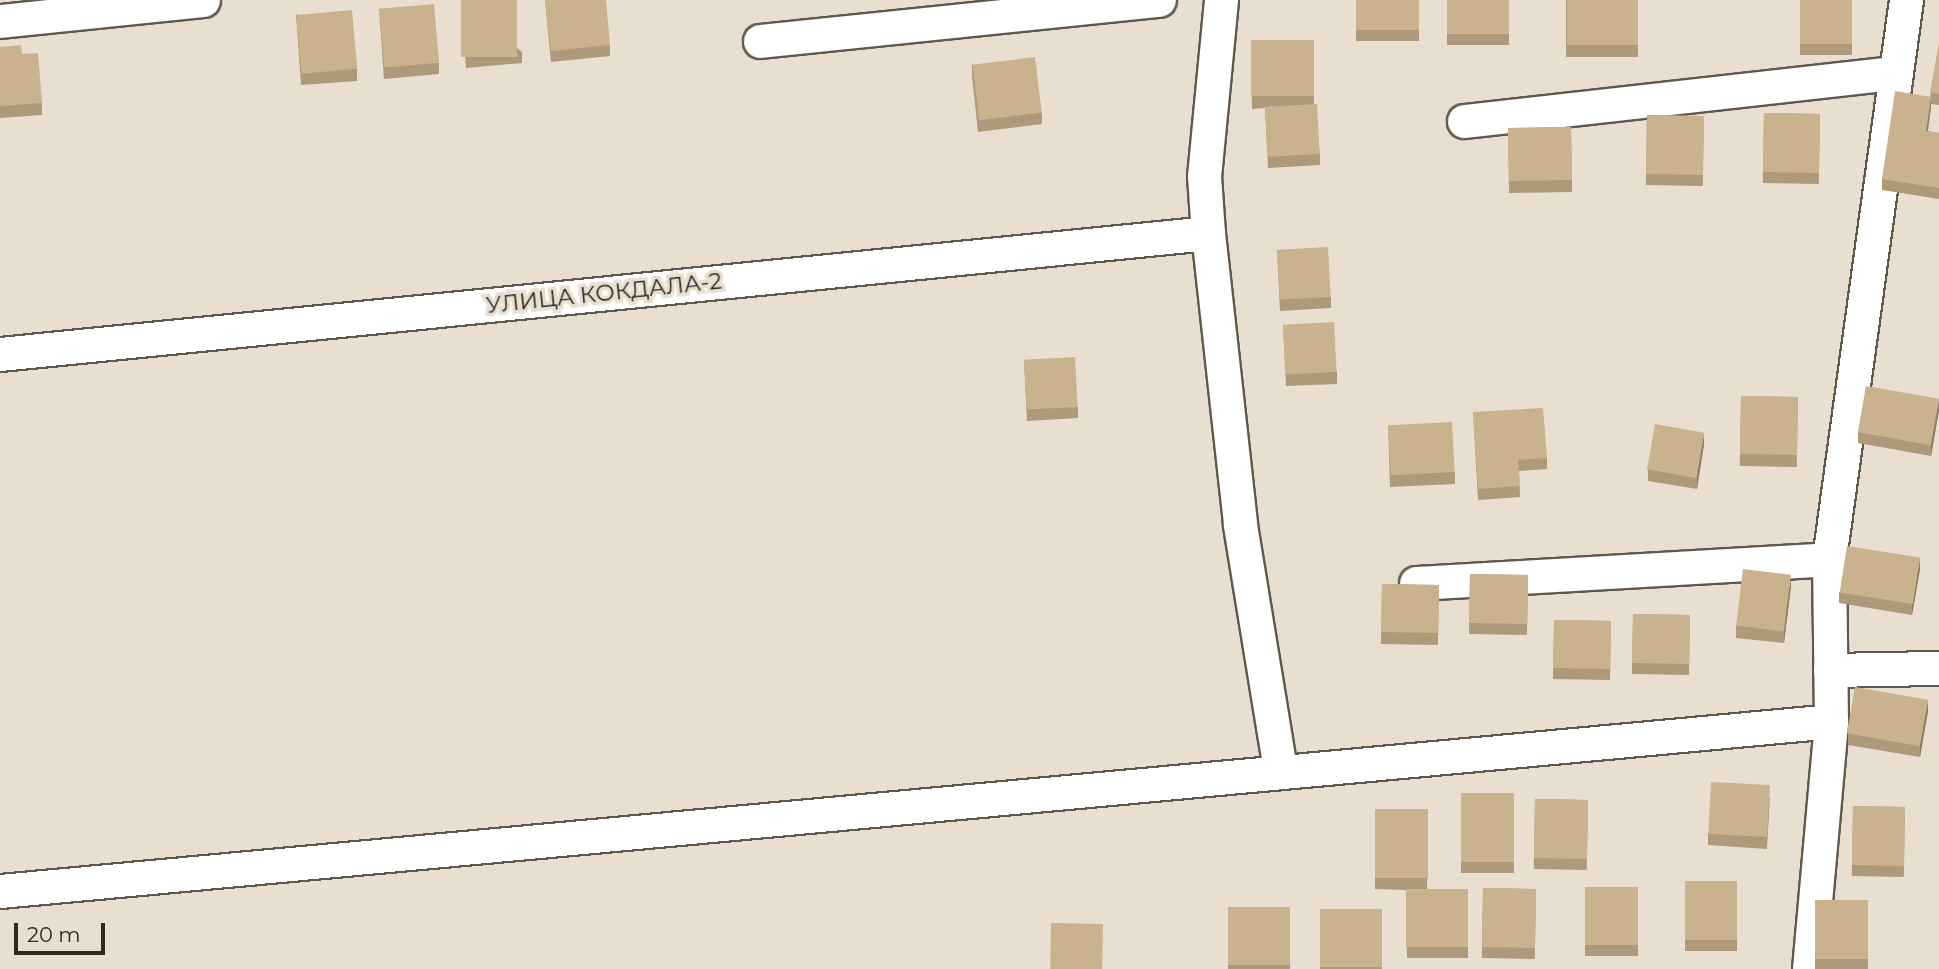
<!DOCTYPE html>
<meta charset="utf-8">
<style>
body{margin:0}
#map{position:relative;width:1939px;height:969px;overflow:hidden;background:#e9dfd0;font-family:Montserrat,sans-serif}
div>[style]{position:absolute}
.roads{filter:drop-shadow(2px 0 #61584c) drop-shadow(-2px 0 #61584c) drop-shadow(0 2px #61584c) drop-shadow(0 -2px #61584c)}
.street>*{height:33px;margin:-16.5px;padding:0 16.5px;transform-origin:16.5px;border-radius:16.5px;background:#fff}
.wall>*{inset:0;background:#ae997b;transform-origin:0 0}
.shaded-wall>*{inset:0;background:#8d7d64}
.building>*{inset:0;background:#cab28f;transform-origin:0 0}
span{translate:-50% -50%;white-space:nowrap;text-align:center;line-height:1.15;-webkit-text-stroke:7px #e9dfd0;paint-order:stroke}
.street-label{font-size:23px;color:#2d2923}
.scale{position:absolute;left:14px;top:923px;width:91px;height:32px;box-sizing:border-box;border:4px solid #2d2923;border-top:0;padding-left:9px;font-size:21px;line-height:24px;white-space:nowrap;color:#2d2923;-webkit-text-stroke:5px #e9dfd0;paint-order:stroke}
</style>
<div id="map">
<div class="roads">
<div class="street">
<div style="left:1221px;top:0;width:177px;rotate:95.5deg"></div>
<div style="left:1204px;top:176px;width:57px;rotate:86deg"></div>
<div style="left:1208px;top:233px;width:294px;rotate:83.7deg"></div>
<div style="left:1240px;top:525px;width:248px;rotate:80.7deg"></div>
<div style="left:0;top:21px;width:204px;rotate:-5.9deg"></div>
<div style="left:760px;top:41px;width:401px;rotate:-5.9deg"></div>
<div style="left:1464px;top:121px;width:434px;rotate:-6.4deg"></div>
<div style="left:0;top:354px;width:1214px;rotate:-5.72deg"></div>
<div style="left:1416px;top:583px;width:414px;rotate:-3.3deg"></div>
<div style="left:1830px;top:670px;width:109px;rotate:-1.1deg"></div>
<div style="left:0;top:891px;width:1839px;rotate:-5.3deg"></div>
<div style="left:1809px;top:969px;width:249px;rotate:-84.9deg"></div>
<div style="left:1831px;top:721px;width:162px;rotate:-90.7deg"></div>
<div style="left:1829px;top:559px;width:564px;rotate:-82.16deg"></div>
</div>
</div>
<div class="wall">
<div style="clip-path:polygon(461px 0,522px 52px,522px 63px,466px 68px)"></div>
<div style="clip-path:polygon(545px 0,610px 45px,610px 56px,551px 62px)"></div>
<div style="left:1356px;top:0;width:63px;height:41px"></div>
<div style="left:1447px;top:0;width:62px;height:45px"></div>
<div style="left:1566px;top:0;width:72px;height:57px"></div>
<div style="left:1800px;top:0;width:52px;height:55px"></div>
<div style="clip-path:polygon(379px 8px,439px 63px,439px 74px,384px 79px)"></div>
<div style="clip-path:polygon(296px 14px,357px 69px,357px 81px,301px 85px)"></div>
<div style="clip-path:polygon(1314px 40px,1314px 104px,1320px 154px,1320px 165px,1268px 168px,1265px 108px,1252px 109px,1251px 41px)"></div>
<div style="clip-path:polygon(1939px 44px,1939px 105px,1931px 104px,1928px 131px,1939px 133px,1939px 199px,1882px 190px,1882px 179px,1930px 97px)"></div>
<div style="clip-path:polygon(0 47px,22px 54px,42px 103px,42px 115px,0 118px)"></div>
<div style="clip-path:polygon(972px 64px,1042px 113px,1042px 124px,978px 132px,972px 76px)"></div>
<div style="left:1764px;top:113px;width:56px;height:70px;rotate:1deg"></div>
<div style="left:1647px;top:115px;width:57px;height:70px;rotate:1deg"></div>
<div style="left:1571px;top:127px;width:65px;height:63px;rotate:89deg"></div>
<div style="clip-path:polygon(1277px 250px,1331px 297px,1331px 308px,1280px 311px)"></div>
<div style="clip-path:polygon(1283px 325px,1337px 372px,1337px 384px,1286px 386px)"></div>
<div style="clip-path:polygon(1024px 360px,1078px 407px,1078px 418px,1027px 421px)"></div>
<div style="left:1741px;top:396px;width:57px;height:70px;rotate:1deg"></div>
<div style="clip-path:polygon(1939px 410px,1931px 456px,1858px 443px,1858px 432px)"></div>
<div style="clip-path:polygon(1473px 412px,1547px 458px,1547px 469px,1519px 471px,1520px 497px,1478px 500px)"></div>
<div style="clip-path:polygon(1388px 425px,1455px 472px,1455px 484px,1390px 487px)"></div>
<div style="clip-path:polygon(1704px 444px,1697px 489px,1648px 481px,1648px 469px)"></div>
<div style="clip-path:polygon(1920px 569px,1912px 615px,1839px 603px,1839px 592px)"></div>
<div style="left:1470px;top:574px;width:58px;height:60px;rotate:1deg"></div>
<div style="left:1382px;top:584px;width:57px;height:60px;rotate:1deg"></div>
<div style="clip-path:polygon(1791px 586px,1784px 643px,1736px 638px,1736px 626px)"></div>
<div style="left:1633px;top:614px;width:57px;height:60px;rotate:1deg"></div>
<div style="left:1554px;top:620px;width:57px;height:59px;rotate:1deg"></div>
<div style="clip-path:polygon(1928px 711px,1920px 757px,1848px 745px,1848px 733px)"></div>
<div style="left:1461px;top:793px;width:53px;height:80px"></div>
<div style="clip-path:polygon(1770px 797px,1767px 849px,1708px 845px,1708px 834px)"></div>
<div style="left:1535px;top:799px;width:53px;height:70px;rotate:1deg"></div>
<div style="left:1853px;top:806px;width:52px;height:70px;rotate:1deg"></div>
<div style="clip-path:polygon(1375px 809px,1428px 809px,1427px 889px,1468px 889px,1468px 958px,1407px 958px,1406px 890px,1375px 889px)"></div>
<div style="left:1685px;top:881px;width:52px;height:70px"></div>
<div style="left:1585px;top:887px;width:53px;height:69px"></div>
<div style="left:1483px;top:888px;width:53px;height:70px;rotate:1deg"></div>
<div style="left:1815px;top:900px;width:53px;height:69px"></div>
<div style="left:1290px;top:907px;width:62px;height:62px;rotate:90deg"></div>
<div style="left:1320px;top:909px;width:62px;height:60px"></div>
</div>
<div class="shaded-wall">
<div style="clip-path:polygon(1931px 97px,1931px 108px,1926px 142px,1926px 131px)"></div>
<div style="clip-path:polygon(1939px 399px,1939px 410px,1931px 456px,1931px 444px)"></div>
<div style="clip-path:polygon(1704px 433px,1704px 444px,1697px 489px,1697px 477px)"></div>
<div style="clip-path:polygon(1920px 558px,1920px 569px,1912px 615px,1912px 604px)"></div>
<div style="clip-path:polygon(1791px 575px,1791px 586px,1784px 643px,1784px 632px)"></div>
<div style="clip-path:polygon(1928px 700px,1928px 711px,1920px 757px,1920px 745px)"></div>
</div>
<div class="building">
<div style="left:461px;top:0;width:56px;height:57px"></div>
<div style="clip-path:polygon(545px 0,606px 0,610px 45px,551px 51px)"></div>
<div style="left:1356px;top:0;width:63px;height:30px"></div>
<div style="left:1447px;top:0;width:62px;height:34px"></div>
<div style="left:1567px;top:0;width:71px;height:45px"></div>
<div style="left:1800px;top:0;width:52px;height:44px"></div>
<div style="left:434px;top:4px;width:59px;height:55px;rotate:85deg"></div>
<div style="left:352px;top:10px;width:59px;height:56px;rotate:85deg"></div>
<div style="left:1314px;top:40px;width:56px;height:63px;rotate:90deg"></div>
<div style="clip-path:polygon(1939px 44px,1939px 94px,1930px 92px)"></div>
<div style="clip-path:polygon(21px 45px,22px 54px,38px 53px,42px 103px,0 106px,0 47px)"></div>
<div style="left:1035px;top:57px;width:56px;height:63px;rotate:83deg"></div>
<div style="clip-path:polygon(1895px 91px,1931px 97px,1926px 131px,1939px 133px,1939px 188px,1882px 179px)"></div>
<div style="left:1317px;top:104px;width:50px;height:52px;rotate:87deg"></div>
<div style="left:1764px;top:113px;width:56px;height:59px;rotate:1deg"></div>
<div style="left:1647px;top:115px;width:57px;height:59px;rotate:1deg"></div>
<div style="left:1571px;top:127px;width:53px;height:63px;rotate:89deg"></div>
<div style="left:1328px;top:247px;width:50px;height:51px;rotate:87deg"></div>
<div style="left:1334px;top:322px;width:50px;height:51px;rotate:87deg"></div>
<div style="left:1075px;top:357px;width:50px;height:51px;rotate:87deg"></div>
<div style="left:1866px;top:386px;width:74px;height:47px;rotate:10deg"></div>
<div style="left:1741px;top:396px;width:57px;height:58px;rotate:1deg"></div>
<div style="clip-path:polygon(1543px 408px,1547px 458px,1518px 460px,1520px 486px,1478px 489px,1473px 412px)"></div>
<div style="left:1452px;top:422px;width:50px;height:64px;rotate:87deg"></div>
<div style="left:1655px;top:424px;width:50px;height:46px;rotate:10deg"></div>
<div style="left:1847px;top:546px;width:74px;height:47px;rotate:9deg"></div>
<div style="left:1743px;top:569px;width:48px;height:57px;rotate:7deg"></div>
<div style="left:1470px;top:574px;width:58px;height:49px;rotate:1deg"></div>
<div style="left:1382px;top:584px;width:57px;height:48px;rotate:1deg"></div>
<div style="left:1633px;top:614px;width:57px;height:49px;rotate:1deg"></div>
<div style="left:1554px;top:620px;width:57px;height:48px;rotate:1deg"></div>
<div style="left:1855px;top:687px;width:74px;height:47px;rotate:10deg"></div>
<div style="left:1711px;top:782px;width:59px;height:52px;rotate:3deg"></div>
<div style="left:1461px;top:793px;width:53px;height:69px"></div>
<div style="left:1535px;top:799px;width:53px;height:59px;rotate:1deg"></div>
<div style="left:1853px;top:806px;width:52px;height:59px;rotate:1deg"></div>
<div style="left:1375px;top:809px;width:53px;height:69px"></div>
<div style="left:1685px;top:881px;width:52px;height:59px"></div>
<div style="left:1585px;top:887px;width:53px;height:58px"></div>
<div style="left:1483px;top:888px;width:53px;height:59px;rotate:1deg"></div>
<div style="left:1406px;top:889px;width:62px;height:58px"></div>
<div style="left:1815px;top:900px;width:53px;height:59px"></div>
<div style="left:1290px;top:907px;width:58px;height:62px;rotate:90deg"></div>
<div style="left:1320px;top:909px;width:62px;height:58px"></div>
<div style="left:1051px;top:923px;width:52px;height:46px;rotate:1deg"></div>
</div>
<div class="street-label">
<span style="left:604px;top:293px;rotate:-6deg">УЛИЦА КОКДАЛА-2</span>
</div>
<div class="scale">20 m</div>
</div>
